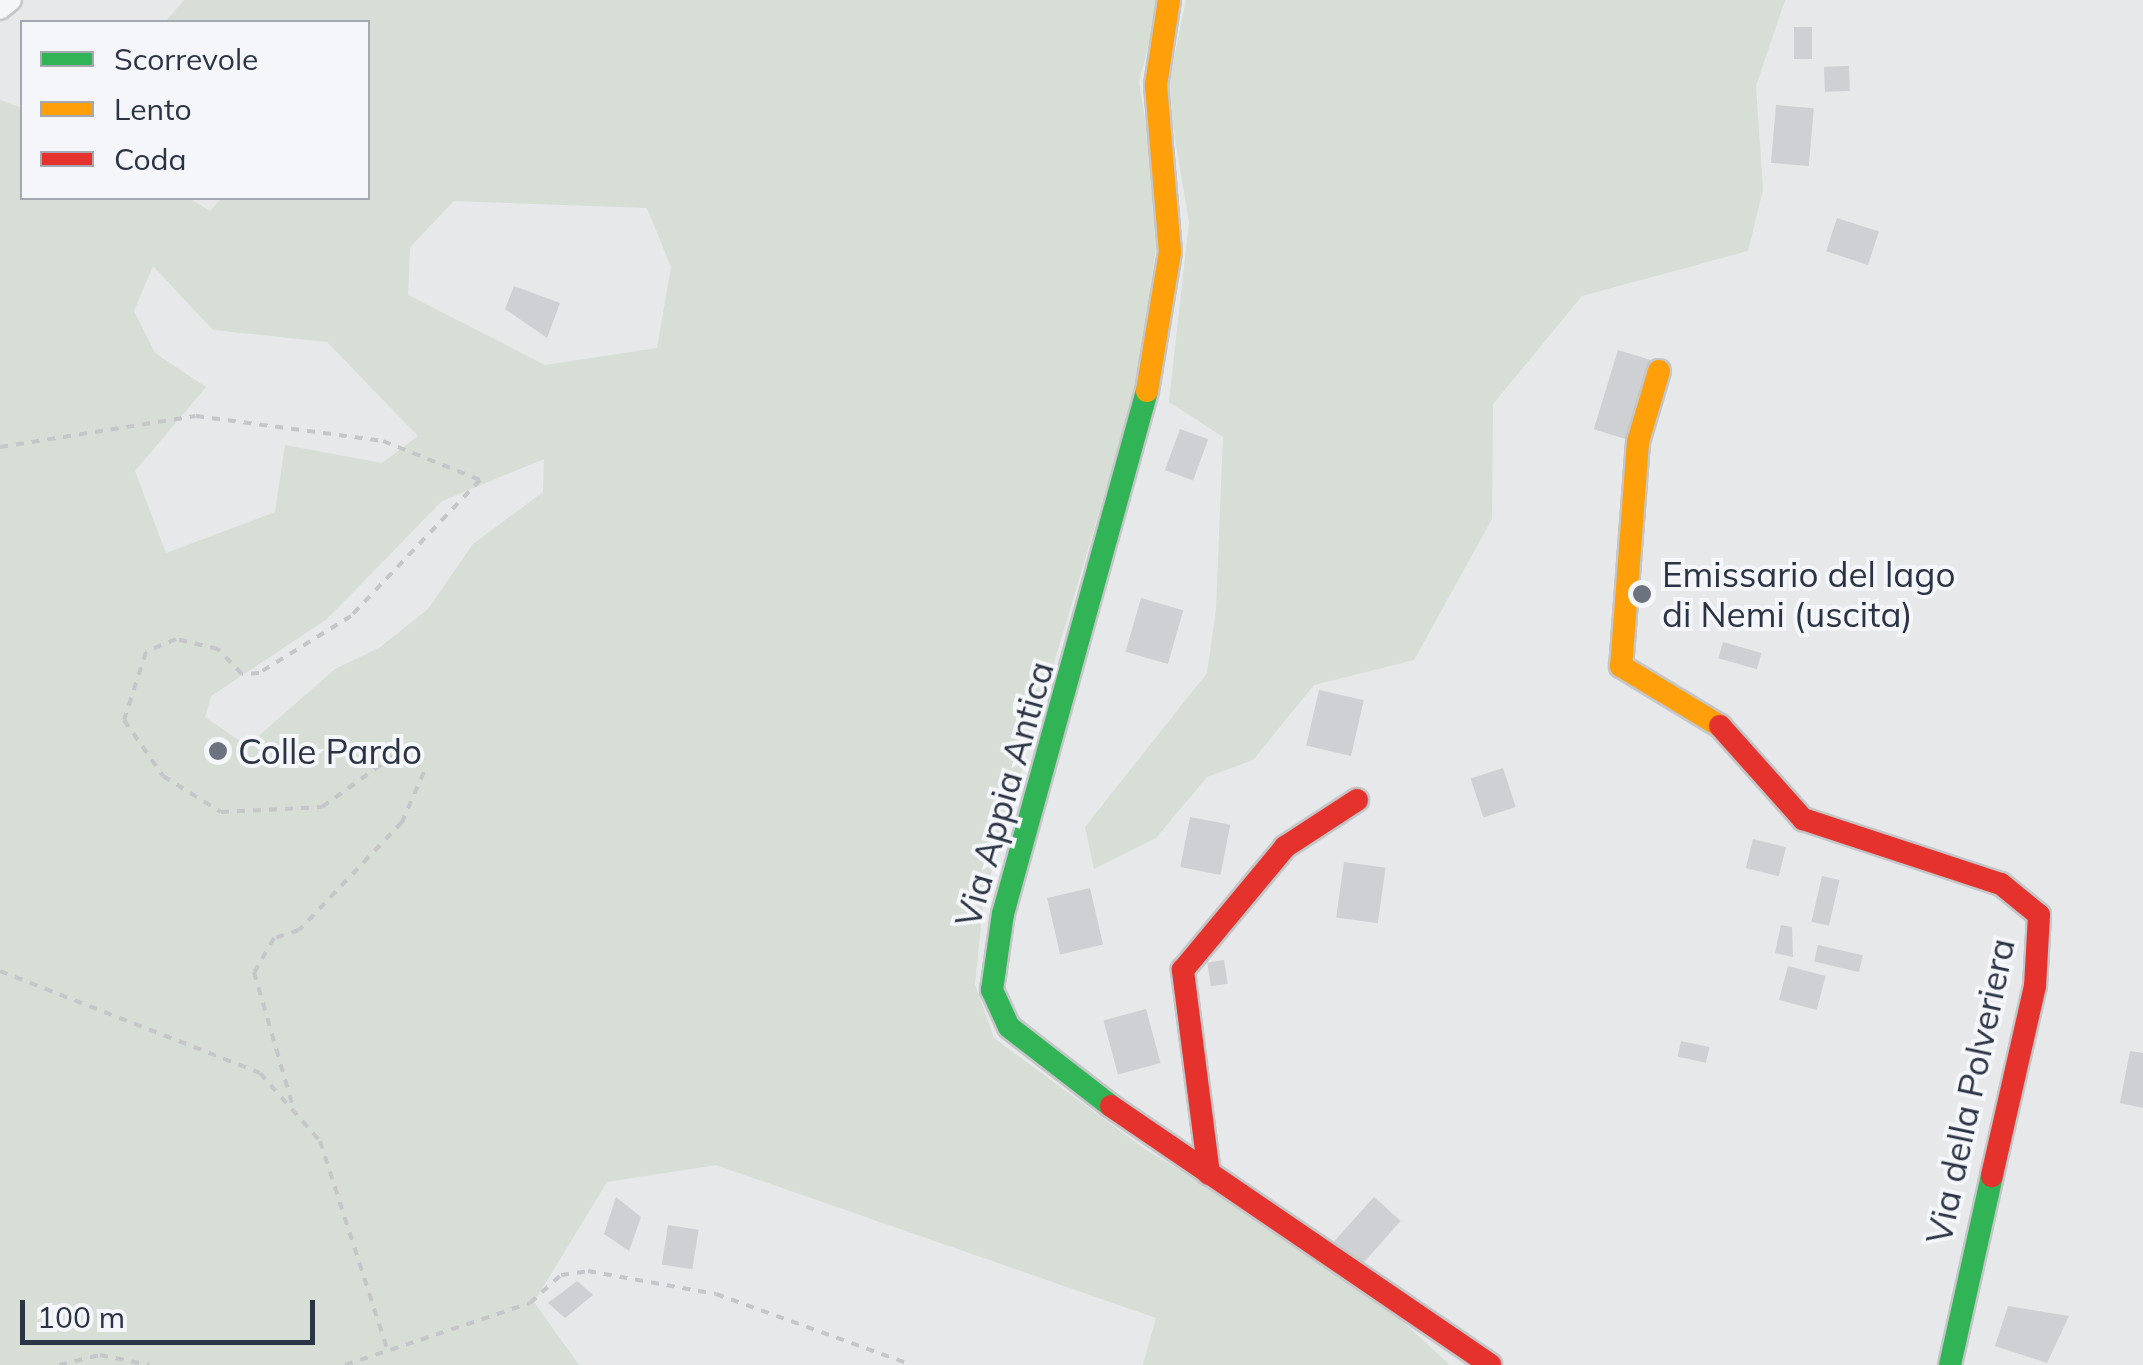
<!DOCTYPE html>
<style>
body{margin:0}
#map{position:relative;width:2143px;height:1365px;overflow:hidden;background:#e6e8ea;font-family:Mulish,sans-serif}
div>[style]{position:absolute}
.green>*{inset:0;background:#d6ded6}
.building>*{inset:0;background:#ced0d3;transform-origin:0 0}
.path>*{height:4px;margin-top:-2px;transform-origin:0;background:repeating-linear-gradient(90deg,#c5c6ca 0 8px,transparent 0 16px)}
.roads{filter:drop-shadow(2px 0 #c4c6c8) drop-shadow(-2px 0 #c4c6c8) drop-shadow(0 2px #c4c6c8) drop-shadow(0 -2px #c4c6c8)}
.street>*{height:20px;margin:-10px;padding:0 10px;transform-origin:10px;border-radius:10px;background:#f5f6f7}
.fast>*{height:22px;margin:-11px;padding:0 11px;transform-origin:11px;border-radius:11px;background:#30b455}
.slow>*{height:22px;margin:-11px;padding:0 11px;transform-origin:11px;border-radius:11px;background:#ff9f0a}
.jam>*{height:22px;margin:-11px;padding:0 11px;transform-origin:11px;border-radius:11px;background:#e5322d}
.dots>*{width:28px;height:28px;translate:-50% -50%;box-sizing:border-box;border:5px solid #f4f6f9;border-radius:50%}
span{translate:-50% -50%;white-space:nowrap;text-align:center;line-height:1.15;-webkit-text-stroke:8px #f4f6f9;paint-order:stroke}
.poi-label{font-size:35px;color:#2b3445}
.left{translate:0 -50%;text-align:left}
.street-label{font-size:35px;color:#2b3445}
.legend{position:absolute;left:20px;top:20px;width:350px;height:180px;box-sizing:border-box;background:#f4f6f9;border:2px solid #a4a8b1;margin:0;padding:12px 18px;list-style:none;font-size:30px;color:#2b3445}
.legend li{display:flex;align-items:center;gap:20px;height:50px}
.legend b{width:50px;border:2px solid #a4a8b1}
.scale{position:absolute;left:20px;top:1300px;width:295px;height:45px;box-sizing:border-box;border:5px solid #2b3445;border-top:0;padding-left:12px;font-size:30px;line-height:35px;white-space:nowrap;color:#2b3445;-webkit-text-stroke:8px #f4f6f9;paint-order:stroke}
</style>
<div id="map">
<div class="green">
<div style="clip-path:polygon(evenodd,184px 0,1160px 0,1139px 82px,1160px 210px,1142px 369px,984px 897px,975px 984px,994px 1038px,1142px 1147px,1354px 1277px,1450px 1365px,1143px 1365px,1156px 1318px,716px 1165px,607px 1182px,534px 1302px,579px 1365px,0 1365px,0 100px,22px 108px,22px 198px,189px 198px,210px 211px,222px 198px,368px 198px,368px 22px,165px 22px,184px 0,454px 201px,647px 208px,671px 267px,657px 348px,545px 365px,408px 295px,410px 247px,454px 201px,184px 0,153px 266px,213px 330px,327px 342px,418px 436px,382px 463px,285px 445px,275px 512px,166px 553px,135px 471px,206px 387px,155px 353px,134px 311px,153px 266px,184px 0,544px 459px,543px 492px,473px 544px,428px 609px,379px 648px,335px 669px,247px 746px,205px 717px,211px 696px,327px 619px,442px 501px,544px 459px)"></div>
<div style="clip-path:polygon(1186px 0,1785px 0,1756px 86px,1763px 190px,1748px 251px,1582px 296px,1493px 404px,1492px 519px,1414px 660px,1314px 685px,1253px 760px,1207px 777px,1156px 838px,1094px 869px,1085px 827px,1207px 673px,1216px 609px,1223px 437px,1169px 402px,1189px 222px,1167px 92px)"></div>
</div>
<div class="building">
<div style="left:1794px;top:27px;width:18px;height:32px"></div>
<div style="left:1849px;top:66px;width:25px;height:25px;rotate:88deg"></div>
<div style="left:1776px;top:105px;width:38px;height:58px;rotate:5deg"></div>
<div style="left:1837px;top:218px;width:44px;height:35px;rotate:18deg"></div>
<div style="clip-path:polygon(514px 286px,560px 303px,547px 338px,505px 309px)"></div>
<div style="left:1618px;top:350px;width:34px;height:83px;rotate:17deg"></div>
<div style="left:1180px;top:429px;width:30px;height:44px;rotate:20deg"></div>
<div style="left:1141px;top:598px;width:44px;height:56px;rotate:16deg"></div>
<div style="left:1723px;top:642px;width:40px;height:17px;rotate:16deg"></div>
<div style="left:1319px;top:690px;width:46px;height:57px;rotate:13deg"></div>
<div style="left:1503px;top:768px;width:41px;height:34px;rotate:72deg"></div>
<div style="left:1190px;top:817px;width:41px;height:51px;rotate:11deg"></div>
<div style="left:1753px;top:839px;width:34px;height:30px;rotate:14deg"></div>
<div style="left:1344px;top:862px;width:42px;height:56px;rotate:8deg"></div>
<div style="left:1822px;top:876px;width:18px;height:47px;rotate:13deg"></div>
<div style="left:1090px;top:888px;width:58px;height:44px;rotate:77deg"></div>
<div style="clip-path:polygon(1781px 925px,1792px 927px,1793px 957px,1775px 953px)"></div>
<div style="left:1818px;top:945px;width:46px;height:17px;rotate:13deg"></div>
<div style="left:1224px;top:960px;width:24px;height:17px;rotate:81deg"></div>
<div style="left:1788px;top:966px;width:39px;height:35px;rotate:15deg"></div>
<div style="left:1146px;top:1009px;width:56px;height:44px;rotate:75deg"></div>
<div style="left:1681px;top:1041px;width:29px;height:16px;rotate:12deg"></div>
<div style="clip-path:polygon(2130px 1051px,2143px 1053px,2143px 1108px,2120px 1103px)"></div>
<div style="clip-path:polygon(616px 1197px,641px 1217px,629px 1251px,604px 1234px)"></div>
<div style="left:1374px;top:1197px;width:36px;height:60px;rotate:42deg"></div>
<div style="left:668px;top:1225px;width:31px;height:40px;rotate:9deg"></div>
<div style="clip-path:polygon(577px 1281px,593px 1295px,565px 1318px,548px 1303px)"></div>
<div style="clip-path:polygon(2008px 1306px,2069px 1316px,2047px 1363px,1995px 1346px)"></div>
</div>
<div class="path">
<div style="left:0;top:447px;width:198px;rotate:-9deg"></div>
<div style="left:196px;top:416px;width:189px;rotate:7.6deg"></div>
<div style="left:383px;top:441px;width:105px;rotate:21.9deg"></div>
<div style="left:480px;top:480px;width:187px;rotate:133.5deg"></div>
<div style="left:351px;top:616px;width:108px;rotate:148.2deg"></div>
<div style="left:259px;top:673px;width:17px;rotate:177deg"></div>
<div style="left:242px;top:674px;width:35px;rotate:-134deg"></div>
<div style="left:218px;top:649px;width:43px;rotate:-166.6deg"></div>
<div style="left:176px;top:639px;width:33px;rotate:157deg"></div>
<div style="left:146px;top:652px;width:71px;rotate:107.9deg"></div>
<div style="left:124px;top:720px;width:68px;rotate:55.1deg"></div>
<div style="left:163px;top:776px;width:68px;rotate:31.8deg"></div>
<div style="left:221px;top:812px;width:101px;rotate:-2.8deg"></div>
<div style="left:322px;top:807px;width:100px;rotate:-35.6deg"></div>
<div style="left:403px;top:749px;width:31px;rotate:48deg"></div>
<div style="left:424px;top:772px;width:55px;rotate:113.7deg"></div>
<div style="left:402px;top:822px;width:149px;rotate:133.6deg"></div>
<div style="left:299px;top:930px;width:26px;rotate:162deg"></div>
<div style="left:274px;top:938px;width:39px;rotate:120deg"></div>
<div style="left:254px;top:972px;width:141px;rotate:73.9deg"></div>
<div style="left:0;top:971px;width:279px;rotate:21.4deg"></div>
<div style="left:260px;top:1073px;width:91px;rotate:48.6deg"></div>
<div style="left:320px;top:1141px;width:222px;rotate:72.1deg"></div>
<div style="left:59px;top:1365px;width:42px;rotate:-13.7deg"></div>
<div style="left:100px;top:1355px;width:50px;rotate:11.5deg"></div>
<div style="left:345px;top:1365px;width:195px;rotate:-18.5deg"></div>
<div style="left:530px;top:1303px;width:42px;rotate:-42.1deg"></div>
<div style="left:561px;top:1275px;width:27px;rotate:-8deg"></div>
<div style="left:588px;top:1271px;width:130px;rotate:10.2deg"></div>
<div style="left:716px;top:1294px;width:208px;rotate:19.9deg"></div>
</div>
<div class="roads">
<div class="street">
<div style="left:0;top:9px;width:14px;rotate:-39deg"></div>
</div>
<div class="fast">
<div style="left:1111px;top:1106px;width:129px;rotate:-142.2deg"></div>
<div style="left:1009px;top:1027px;width:41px;rotate:-114.7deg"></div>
<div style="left:992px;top:990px;width:77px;rotate:-81.8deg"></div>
<div style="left:1003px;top:914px;width:542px;rotate:-74.61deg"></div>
<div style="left:1950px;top:1365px;width:194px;rotate:-77.5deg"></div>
</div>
<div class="slow">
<div style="left:1659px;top:371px;width:74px;rotate:106.5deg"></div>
<div style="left:1638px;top:442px;width:225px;rotate:94.3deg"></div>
<div style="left:1621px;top:666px;width:116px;rotate:31.2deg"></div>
<div style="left:1147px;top:391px;width:141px;rotate:-80.6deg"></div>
<div style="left:1170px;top:252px;width:168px;rotate:-94.8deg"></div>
<div style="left:1156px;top:85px;width:86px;rotate:-81.3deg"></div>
</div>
<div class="jam">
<div style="left:1720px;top:726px;width:125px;rotate:48.3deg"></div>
<div style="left:1803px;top:819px;width:208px;rotate:18.2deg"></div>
<div style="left:2001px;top:884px;width:49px;rotate:39.2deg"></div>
<div style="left:2039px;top:915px;width:71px;rotate:93.2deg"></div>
<div style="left:2035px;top:986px;width:195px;rotate:102.8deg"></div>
<div style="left:1111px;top:1106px;width:459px;rotate:34.3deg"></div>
<div style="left:1209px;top:1174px;width:206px;rotate:-97.3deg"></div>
<div style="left:1183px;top:970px;width:160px;rotate:-50.3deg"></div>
<div style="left:1285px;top:847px;width:86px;rotate:-33.1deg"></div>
</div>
</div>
<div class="dots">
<div style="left:1642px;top:594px;background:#6c737f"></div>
<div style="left:218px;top:751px;background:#6c737f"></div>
</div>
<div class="poi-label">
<span class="left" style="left:1662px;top:594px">Emissario del lago<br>di Nemi (uscita)</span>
<span class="left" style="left:238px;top:751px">Colle Pardo</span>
</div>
<div class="street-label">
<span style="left:1004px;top:794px;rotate:-74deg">Via Appia Antica</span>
<span style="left:1970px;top:1091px;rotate:-78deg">Via della Polveriera</span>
</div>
<ul class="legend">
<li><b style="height:12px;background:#30b455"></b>Scorrevole</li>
<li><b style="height:12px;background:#ff9f0a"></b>Lento</li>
<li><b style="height:12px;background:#e5322d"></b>Coda</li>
</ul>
<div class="scale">100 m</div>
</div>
